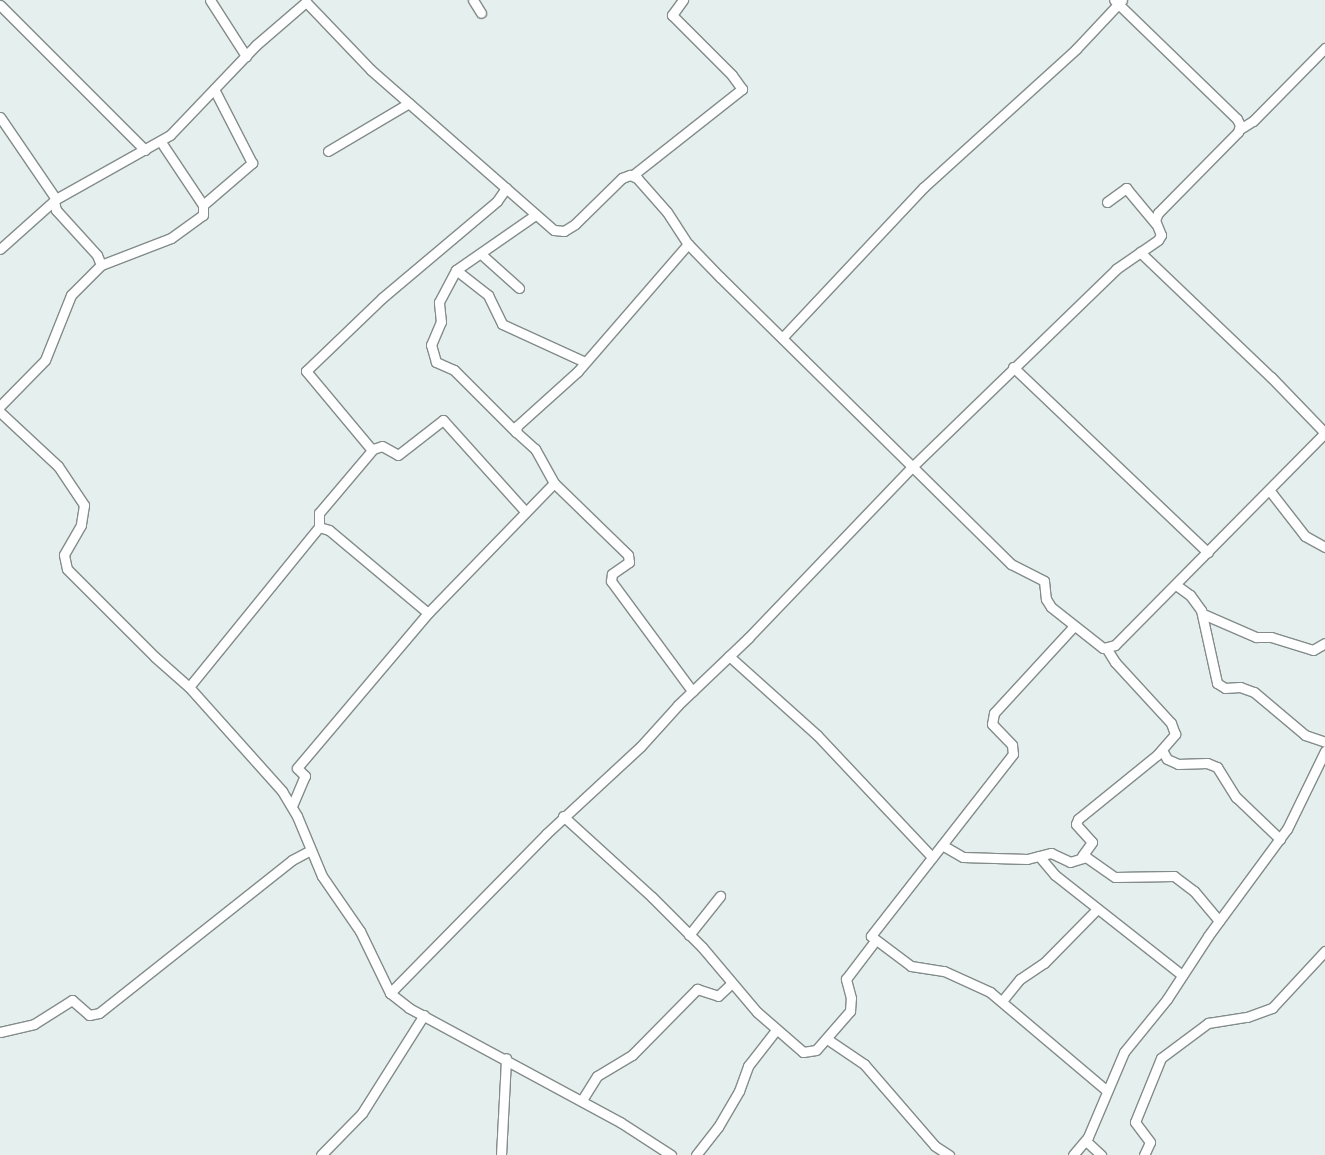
<!DOCTYPE html>
<style>
body{margin:0}
#map{position:relative;width:1325px;height:1155px;overflow:hidden;background:#e5efed;font-family:"Varela Round",sans-serif}
div>[style]{position:absolute}
.roads{filter:drop-shadow(1px 0 #838c8a) drop-shadow(-1px 0 #838c8a) drop-shadow(0 1px #838c8a) drop-shadow(0 -1px #838c8a)}
.minor>*{height:9px;margin:-4.5px;padding:0 4.5px;transform-origin:4.5px;border-radius:4.5px;background:#fff}
span{translate:-50% -50%;white-space:nowrap;text-align:center;line-height:1.15;-webkit-text-stroke:5px #e5efed;paint-order:stroke}
</style>
<div id="map">
<div class="roads">
<div class="minor">
<div style="left:210px;top:0;width:67px;rotate:57.3deg"></div>
<div style="left:473px;top:0;width:15px;rotate:58deg"></div>
<div style="left:0;top:5px;width:205px;rotate:45deg"></div>
<div style="left:0;top:117px;width:99px;rotate:55.7deg"></div>
<div style="left:1240px;top:129px;width:15px;rotate:-32deg"></div>
<div style="left:1253px;top:121px;width:103px;rotate:-45.4deg"></div>
<div style="left:328px;top:151px;width:94px;rotate:-30.7deg"></div>
<div style="left:633px;top:175px;width:139px;rotate:-38.3deg"></div>
<div style="left:742px;top:89px;width:17px;rotate:-126deg"></div>
<div style="left:732px;top:75px;width:85px;rotate:-135deg"></div>
<div style="left:672px;top:15px;width:19px;rotate:-54deg"></div>
<div style="left:1107px;top:202px;width:24px;rotate:-36deg"></div>
<div style="left:1126px;top:188px;width:47px;rotate:50.2deg"></div>
<div style="left:203px;top:205px;width:65px;rotate:-40.6deg"></div>
<div style="left:252px;top:163px;width:83px;rotate:-117.2deg"></div>
<div style="left:0;top:249px;width:75px;rotate:-41.8deg"></div>
<div style="left:56px;top:199px;width:131px;rotate:-29.3deg"></div>
<div style="left:170px;top:135px;width:124px;rotate:-46.3deg"></div>
<div style="left:256px;top:45px;width:66px;rotate:-40.7deg"></div>
<div style="left:306px;top:2px;width:94px;rotate:46.3deg"></div>
<div style="left:371px;top:70px;width:243px;rotate:41.2deg"></div>
<div style="left:554px;top:230px;width:10px;rotate:6deg"></div>
<div style="left:564px;top:231px;width:13px;rotate:-32deg"></div>
<div style="left:575px;top:224px;width:66px;rotate:-44.4deg"></div>
<div style="left:622px;top:178px;width:9px;rotate:-21deg"></div>
<div style="left:630px;top:175px;width:8px;rotate:23deg"></div>
<div style="left:637px;top:178px;width:45px;rotate:48.6deg"></div>
<div style="left:667px;top:212px;width:38px;rotate:57deg"></div>
<div style="left:688px;top:244px;width:46px;rotate:45.9deg"></div>
<div style="left:720px;top:277px;width:409px;rotate:44.6deg"></div>
<div style="left:1011px;top:564px;width:37px;rotate:27deg"></div>
<div style="left:1044px;top:581px;width:18px;rotate:84deg"></div>
<div style="left:1046px;top:599px;width:9px;rotate:58deg"></div>
<div style="left:1051px;top:607px;width:66px;rotate:38.3deg"></div>
<div style="left:1103px;top:648px;width:12px;rotate:-14deg"></div>
<div style="left:1115px;top:645px;width:298px;rotate:-45.3deg"></div>
<div style="left:1140px;top:252px;width:181px;rotate:43.7deg"></div>
<div style="left:1271px;top:377px;width:78px;rotate:46deg"></div>
<div style="left:481px;top:254px;width:51px;rotate:41.8deg"></div>
<div style="left:101px;top:265px;width:75px;rotate:-21.1deg"></div>
<div style="left:171px;top:238px;width:39px;rotate:-36deg"></div>
<div style="left:203px;top:215px;width:10px;rotate:-90deg"></div>
<div style="left:203px;top:205px;width:76px;rotate:-123.7deg"></div>
<div style="left:456px;top:270px;width:41px;rotate:38deg"></div>
<div style="left:488px;top:295px;width:32px;rotate:64deg"></div>
<div style="left:502px;top:324px;width:91px;rotate:24.6deg"></div>
<div style="left:782px;top:338px;width:207px;rotate:-46.8deg"></div>
<div style="left:924px;top:187px;width:205px;rotate:-42.2deg"></div>
<div style="left:1076px;top:49px;width:67px;rotate:-46.8deg"></div>
<div style="left:1013px;top:367px;width:269px;rotate:43.6deg"></div>
<div style="left:0;top:406px;width:64px;rotate:-45.6deg"></div>
<div style="left:45px;top:360px;width:70px;rotate:-68.2deg"></div>
<div style="left:71px;top:295px;width:42px;rotate:-45deg"></div>
<div style="left:101px;top:265px;width:11px;rotate:-112deg"></div>
<div style="left:97px;top:255px;width:61px;rotate:-132.3deg"></div>
<div style="left:56px;top:210px;width:9px;rotate:-103deg"></div>
<div style="left:0;top:412px;width:79px;rotate:43deg"></div>
<div style="left:58px;top:466px;width:47px;rotate:56.3deg"></div>
<div style="left:84px;top:505px;width:20px;rotate:99deg"></div>
<div style="left:81px;top:525px;width:34px;rotate:120deg"></div>
<div style="left:64px;top:555px;width:14px;rotate:78deg"></div>
<div style="left:67px;top:569px;width:124px;rotate:45deg"></div>
<div style="left:155px;top:657px;width:45px;rotate:41.4deg"></div>
<div style="left:189px;top:687px;width:140px;rotate:48.2deg"></div>
<div style="left:282px;top:791px;width:29px;rotate:59deg"></div>
<div style="left:297px;top:816px;width:65px;rotate:67.4deg"></div>
<div style="left:322px;top:876px;width:67px;rotate:55.4deg"></div>
<div style="left:360px;top:931px;width:69px;rotate:64.2deg"></div>
<div style="left:390px;top:993px;width:24px;rotate:38deg"></div>
<div style="left:409px;top:1008px;width:240px;rotate:28.4deg"></div>
<div style="left:620px;top:1122px;width:61px;rotate:32.9deg"></div>
<div style="left:516px;top:432px;width:88px;rotate:-135deg"></div>
<div style="left:454px;top:370px;width:20px;rotate:-156deg"></div>
<div style="left:436px;top:362px;width:18px;rotate:-106deg"></div>
<div style="left:431px;top:345px;width:25px;rotate:-67deg"></div>
<div style="left:441px;top:322px;width:20px;rotate:-96deg"></div>
<div style="left:439px;top:302px;width:36px;rotate:-62deg"></div>
<div style="left:456px;top:270px;width:96px;rotate:-34.8deg"></div>
<div style="left:372px;top:450px;width:103px;rotate:-129.9deg"></div>
<div style="left:306px;top:371px;width:105px;rotate:-43.8deg"></div>
<div style="left:382px;top:298px;width:150px;rotate:-40.1deg"></div>
<div style="left:497px;top:201px;width:16px;rotate:-55deg"></div>
<div style="left:554px;top:483px;width:39px;rotate:-119deg"></div>
<div style="left:535px;top:449px;width:25px;rotate:-138deg"></div>
<div style="left:516px;top:432px;width:6px;rotate:-81deg"></div>
<div style="left:517px;top:426px;width:82px;rotate:-42deg"></div>
<div style="left:578px;top:371px;width:168px;rotate:-49.1deg"></div>
<div style="left:1270px;top:491px;width:57px;rotate:52.1deg"></div>
<div style="left:1305px;top:536px;width:23px;rotate:29deg"></div>
<div style="left:319px;top:527px;width:14px;rotate:-90deg"></div>
<div style="left:319px;top:513px;width:84px;rotate:-49.8deg"></div>
<div style="left:373px;top:449px;width:9px;rotate:-18deg"></div>
<div style="left:382px;top:446px;width:18px;rotate:29deg"></div>
<div style="left:398px;top:455px;width:57px;rotate:-37.9deg"></div>
<div style="left:443px;top:420px;width:122px;rotate:48deg"></div>
<div style="left:1176px;top:585px;width:17px;rotate:36deg"></div>
<div style="left:1190px;top:595px;width:19px;rotate:54deg"></div>
<div style="left:1201px;top:610px;width:75px;rotate:77.6deg"></div>
<div style="left:1217px;top:683px;width:9px;rotate:32deg"></div>
<div style="left:1225px;top:688px;width:15px;rotate:-4deg"></div>
<div style="left:1240px;top:687px;width:15px;rotate:20deg"></div>
<div style="left:1254px;top:692px;width:67px;rotate:40.1deg"></div>
<div style="left:1305px;top:735px;width:21px;rotate:19deg"></div>
<div style="left:1203px;top:614px;width:58px;rotate:23.5deg"></div>
<div style="left:1256px;top:637px;width:15px"></div>
<div style="left:1271px;top:637px;width:44px;rotate:17.2deg"></div>
<div style="left:1313px;top:650px;width:14px;rotate:-30deg"></div>
<div style="left:1074px;top:626px;width:118px;rotate:132.6deg"></div>
<div style="left:994px;top:713px;width:11px;rotate:100deg"></div>
<div style="left:992px;top:724px;width:29px;rotate:46deg"></div>
<div style="left:1012px;top:745px;width:9px;rotate:84deg"></div>
<div style="left:1013px;top:754px;width:231px;rotate:128deg"></div>
<div style="left:871px;top:936px;width:50px;rotate:36.9deg"></div>
<div style="left:911px;top:966px;width:33px;rotate:9deg"></div>
<div style="left:944px;top:971px;width:51px;rotate:24.5deg"></div>
<div style="left:990px;top:992px;width:152px;rotate:40.2deg"></div>
<div style="left:729px;top:656px;width:118px;rotate:41.9deg"></div>
<div style="left:817px;top:735px;width:168px;rotate:46.7deg"></div>
<div style="left:189px;top:687px;width:206px;rotate:-50.9deg"></div>
<div style="left:319px;top:527px;width:10px;rotate:17deg"></div>
<div style="left:329px;top:530px;width:129px;rotate:40deg"></div>
<div style="left:428px;top:613px;width:181px;rotate:-45.9deg"></div>
<div style="left:554px;top:483px;width:103px;rotate:44.2deg"></div>
<div style="left:628px;top:555px;width:7px;rotate:82deg"></div>
<div style="left:629px;top:562px;width:21px;rotate:145deg"></div>
<div style="left:612px;top:574px;width:7px;rotate:98deg"></div>
<div style="left:611px;top:581px;width:137px;rotate:53.6deg"></div>
<div style="left:1162px;top:750px;width:10px;rotate:61deg"></div>
<div style="left:1167px;top:759px;width:12px;rotate:24deg"></div>
<div style="left:1178px;top:764px;width:29px;rotate:-2deg"></div>
<div style="left:1207px;top:763px;width:11px;rotate:22deg"></div>
<div style="left:1217px;top:767px;width:36px;rotate:58deg"></div>
<div style="left:1236px;top:797px;width:61px;rotate:43.7deg"></div>
<div style="left:292px;top:806px;width:33px;rotate:-67deg"></div>
<div style="left:305px;top:776px;width:11px;rotate:-135deg"></div>
<div style="left:297px;top:768px;width:203px;rotate:-49.8deg"></div>
<div style="left:563px;top:816px;width:120px;rotate:42.3deg"></div>
<div style="left:652px;top:897px;width:71px;rotate:45deg"></div>
<div style="left:702px;top:947px;width:85px;rotate:49.8deg"></div>
<div style="left:757px;top:1012px;width:61px;rotate:41deg"></div>
<div style="left:803px;top:1052px;width:13px;rotate:-9deg"></div>
<div style="left:816px;top:1050px;width:52px;rotate:-48.9deg"></div>
<div style="left:850px;top:1011px;width:13px;rotate:-86deg"></div>
<div style="left:851px;top:998px;width:20px;rotate:-105deg"></div>
<div style="left:846px;top:979px;width:48px;rotate:-52.7deg"></div>
<div style="left:942px;top:845px;width:24px;rotate:30deg"></div>
<div style="left:963px;top:857px;width:64px;rotate:1.8deg"></div>
<div style="left:1027px;top:859px;width:25px;rotate:-14deg"></div>
<div style="left:1051px;top:853px;width:21px;rotate:25deg"></div>
<div style="left:1070px;top:862px;width:17px;rotate:-17deg"></div>
<div style="left:1086px;top:857px;width:35px;rotate:35deg"></div>
<div style="left:1115px;top:877px;width:59px;rotate:-1deg"></div>
<div style="left:1174px;top:876px;width:25px;rotate:37deg"></div>
<div style="left:1194px;top:891px;width:39px;rotate:50deg"></div>
<div style="left:1039px;top:856px;width:25px;rotate:50deg"></div>
<div style="left:1055px;top:875px;width:162px;rotate:38.2deg"></div>
<div style="left:1082px;top:856px;width:17px;rotate:-54deg"></div>
<div style="left:1092px;top:842px;width:24px;rotate:-132deg"></div>
<div style="left:1076px;top:824px;width:5px;rotate:-68deg"></div>
<div style="left:1078px;top:819px;width:102px;rotate:-39deg"></div>
<div style="left:1157px;top:755px;width:28px;rotate:-49deg"></div>
<div style="left:1175px;top:734px;width:12px;rotate:-110deg"></div>
<div style="left:1171px;top:723px;width:83px;rotate:-132.6deg"></div>
<div style="left:1115px;top:662px;width:15px;rotate:-122deg"></div>
<div style="left:689px;top:935px;width:50px;rotate:-51.5deg"></div>
<div style="left:390px;top:993px;width:223px;rotate:-45.5deg"></div>
<div style="left:546px;top:834px;width:129px;rotate:-42.8deg"></div>
<div style="left:641px;top:746px;width:55px;rotate:-47.9deg"></div>
<div style="left:678px;top:705px;width:97px;rotate:-43.7deg"></div>
<div style="left:748px;top:638px;width:238px;rotate:-46.2deg"></div>
<div style="left:913px;top:466px;width:283px;rotate:-44.1deg"></div>
<div style="left:1116px;top:269px;width:51px;rotate:-34.6deg"></div>
<div style="left:1158px;top:240px;width:6px;rotate:-59deg"></div>
<div style="left:1161px;top:235px;width:16px;rotate:-112deg"></div>
<div style="left:1155px;top:220px;width:8px;rotate:-67deg"></div>
<div style="left:1158px;top:213px;width:114px;rotate:-45.4deg"></div>
<div style="left:1238px;top:132px;width:7px;rotate:-74deg"></div>
<div style="left:1240px;top:125px;width:7px;rotate:-117deg"></div>
<div style="left:1237px;top:119px;width:171px;rotate:-135.9deg"></div>
<div style="left:1002px;top:1001px;width:28px;rotate:-51deg"></div>
<div style="left:1020px;top:979px;width:29px;rotate:-34deg"></div>
<div style="left:1044px;top:963px;width:76px;rotate:-45.5deg"></div>
<div style="left:0;top:1032px;width:35px;rotate:-13deg"></div>
<div style="left:34px;top:1024px;width:45px;rotate:-32.3deg"></div>
<div style="left:72px;top:1000px;width:23px;rotate:41deg"></div>
<div style="left:89px;top:1015px;width:10px;rotate:-11deg"></div>
<div style="left:99px;top:1013px;width:246px;rotate:-38.4deg"></div>
<div style="left:292px;top:860px;width:21px;rotate:-28deg"></div>
<div style="left:827px;top:1039px;width:45px;rotate:34deg"></div>
<div style="left:864px;top:1064px;width:108px;rotate:49.1deg"></div>
<div style="left:935px;top:1146px;width:17px;rotate:33deg"></div>
<div style="left:582px;top:1100px;width:28px;rotate:-58deg"></div>
<div style="left:597px;top:1076px;width:41px;rotate:-31deg"></div>
<div style="left:632px;top:1055px;width:93px;rotate:-45.4deg"></div>
<div style="left:697px;top:989px;width:22px;rotate:18deg"></div>
<div style="left:718px;top:996px;width:19px;rotate:-43deg"></div>
<div style="left:1086px;top:1141px;width:21px;rotate:43deg"></div>
<div style="left:321px;top:1155px;width:59px;rotate:-45.7deg"></div>
<div style="left:362px;top:1113px;width:116px;rotate:-57.7deg"></div>
<div style="left:501px;top:1155px;width:97px;rotate:-87deg"></div>
<div style="left:696px;top:1155px;width:36px;rotate:-52deg"></div>
<div style="left:718px;top:1127px;width:42px;rotate:-59.7deg"></div>
<div style="left:739px;top:1091px;width:27px;rotate:-70deg"></div>
<div style="left:748px;top:1066px;width:46px;rotate:-52.1deg"></div>
<div style="left:1073px;top:1155px;width:23px;rotate:-50deg"></div>
<div style="left:1088px;top:1137px;width:92px;rotate:-67deg"></div>
<div style="left:1124px;top:1052px;width:68px;rotate:-50.9deg"></div>
<div style="left:1167px;top:999px;width:75px;rotate:-56.9deg"></div>
<div style="left:1208px;top:936px;width:133px;rotate:-53.6deg"></div>
<div style="left:1287px;top:829px;width:87px;rotate:-64deg"></div>
<div style="left:1144px;top:1155px;width:14px;rotate:-65deg"></div>
<div style="left:1150px;top:1142px;width:25px;rotate:-127deg"></div>
<div style="left:1135px;top:1122px;width:69px;rotate:-67.9deg"></div>
<div style="left:1161px;top:1058px;width:59px;rotate:-36.7deg"></div>
<div style="left:1208px;top:1023px;width:39px;rotate:-9deg"></div>
<div style="left:1247px;top:1017px;width:27px;rotate:-20deg"></div>
<div style="left:1272px;top:1008px;width:78px;rotate:-47.1deg"></div>
</div>
</div>
</div>
